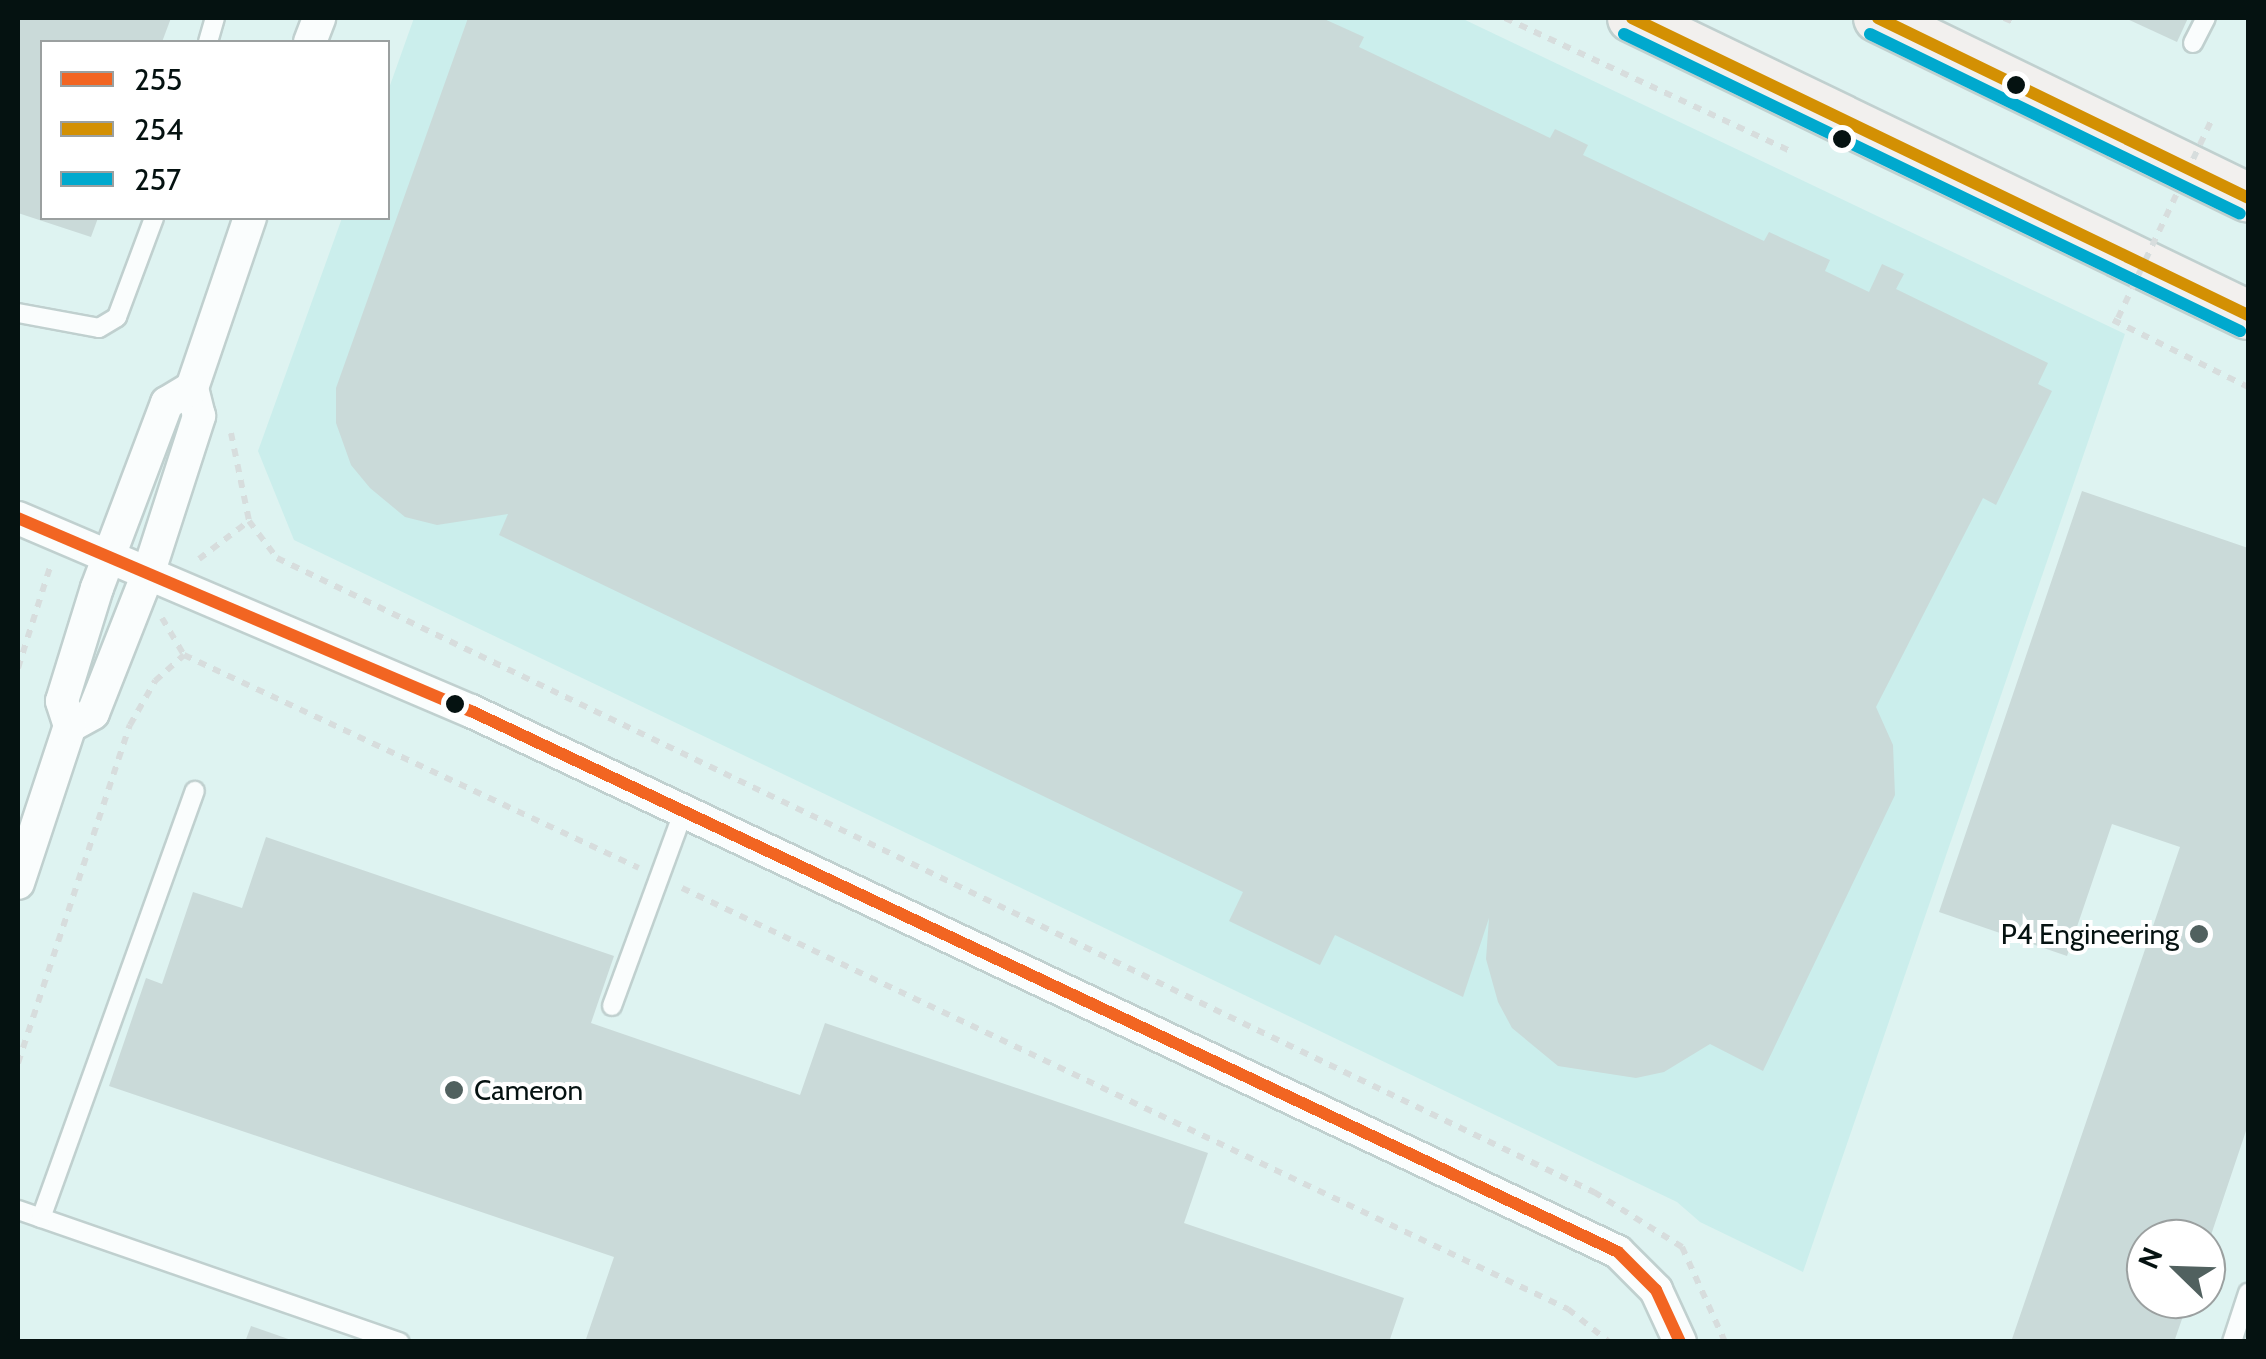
<!DOCTYPE html>
<style>
body{margin:0}
#map{position:relative;width:2266px;height:1359px;overflow:hidden;background:#def3f1;font-family:Cabin,sans-serif}
div>[style]{position:absolute}
.built>*{inset:0;background:#cbeeec}
.building>*{inset:0;background:#cadad9}
.path>*{height:6px;margin-top:-3px;transform-origin:0;background:repeating-linear-gradient(90deg,#d7dddd 0 8px,transparent 0 16px)}
.roads{filter:drop-shadow(2px 0 #c0d0cf) drop-shadow(-2px 0 #c0d0cf) drop-shadow(0 2px #c0d0cf) drop-shadow(0 -2px #c0d0cf)}
.lane>*{height:18px;margin:-9px;padding:0 9px;transform-origin:9px;border-radius:9px;background:#fafdfd}
.street>*{height:32px;margin:-16px;padding:0 16px;transform-origin:16px;border-radius:16px;background:#fafdfd}
.secondary>*{height:48px;margin:-24px;padding:0 24px;transform-origin:24px;border-radius:24px;background:#f2f0ee}
.path-bridge>*{height:6px;margin-top:-3px;transform-origin:0;background:repeating-linear-gradient(90deg,#d7dddd 0 8px,transparent 0 16px)}
.bus-1>*{height:12px;margin:-6px;padding:0 6px;transform-origin:6px;border-radius:6px;background:#f26522}
.bus-2>*{height:12px;margin:-6px;padding:0 6px;transform-origin:6px;border-radius:6px;background:#d39003}
.bus-3>*{height:12px;margin:-6px;padding:0 6px;transform-origin:6px;border-radius:6px;background:#00a9ce}
.dots>*{width:28px;height:28px;translate:-50% -50%;box-sizing:border-box;border:5px solid #fff;border-radius:50%}
span{translate:-50% -50%;white-space:nowrap;text-align:center;line-height:1.15;-webkit-text-stroke:8px #fff;paint-order:stroke}
.poi-label{font-size:28px;color:#051211}
.right{translate:-100% -50%;text-align:right}
.left{translate:0 -50%;text-align:left}
.frame{position:absolute;inset:0;border:20px solid #051211;pointer-events:none}
.legend{position:absolute;left:40px;top:40px;width:350px;height:180px;box-sizing:border-box;background:#fff;border:2px solid #9ba0a0;margin:0;padding:12px 18px;list-style:none;font-size:30px;color:#051211}
.legend li{display:flex;align-items:center;gap:20px;height:50px}
.legend b{width:50px;border:2px solid #9ba0a0}
.north{position:absolute;left:2126px;top:1219px;width:100px;height:100px;box-sizing:border-box;background:#fff;border:2px solid #9ba0a0;border-radius:50%;rotate:293deg;font-size:28px;font-weight:700;line-height:40px;text-align:center;color:#051211}
.north::after{content:'';display:block;margin:auto;width:35px;height:45px;background:#51615f;clip-path:polygon(50% 0,100% 100%,50% 72%,0 100%)}
</style>
<div id="map">
<div class="built">
<div style="clip-path:polygon(414px 18px,1461px 18px,2125px 334px,1803px 1272px,1700px 1222px,1677px 1202px,294px 540px,258px 451px,342px 218px,388px 218px,388px 91px)"></div>
</div>
<div class="building">
<div style="clip-path:polygon(18px 18px,171px 18px,162px 42px,42px 42px,42px 218px,98px 218px,91px 237px,18px 213px)"></div>
<div style="clip-path:polygon(468px 18px,1322px 18px,1364px 37px,1359px 47px,1550px 138px,1555px 129px,1588px 145px,1583px 155px,1764px 241px,1769px 232px,1830px 260px,1825px 271px,1869px 292px,1882px 264px,1904px 274px,1896px 289px,2048px 363px,2038px 384px,2052px 391px,1996px 505px,1983px 498px,1876px 707px,1893px 745px,1895px 795px,1763px 1071px,1710px 1044px,1664px 1072px,1636px 1078px,1558px 1066px,1512px 1028px,1498px 1002px,1486px 959px,1489px 918px,1463px 997px,1335px 935px,1320px 965px,1229px 921px,1243px 892px,499px 535px,508px 514px,437px 525px,405px 517px,370px 488px,351px 465px,336px 423px,336px 388px)"></div>
<div style="clip-path:polygon(2125px 18px,2188px 18px,2177px 42px)"></div>
<div style="clip-path:polygon(2082px 491px,2248px 548px,2248px 1125px,2207px 1247px,2206px 1239px,2146px 1239px,2146px 1299px,2189px 1299px,2174px 1342px,2011px 1342px,2180px 847px,2112px 824px,2067px 956px,1939px 912px)"></div>
<div style="clip-path:polygon(266px 837px,614px 956px,591px 1023px,800px 1095px,825px 1023px,1208px 1153px,1184px 1223px,1404px 1298px,1389px 1342px,585px 1342px,614px 1257px,109px 1086px,146px 978px,162px 984px,193px 892px,242px 908px)"></div>
<div style="clip-path:polygon(251px 1326px,294px 1341px,294px 1342px,245px 1342px)"></div>
</div>
<div class="path">
<div style="left:1505px;top:18px;width:317px;rotate:25deg"></div>
<div style="left:2004px;top:18px;width:11px;rotate:22deg"></div>
<div style="left:2113px;top:320px;width:151px;rotate:26.4deg"></div>
<div style="left:231px;top:433px;width:90px;rotate:78.4deg"></div>
<div style="left:249px;top:521px;width:46px;rotate:52.9deg"></div>
<div style="left:277px;top:558px;width:1462px;rotate:25.71deg"></div>
<div style="left:1594px;top:1192px;width:104px;rotate:32deg"></div>
<div style="left:1682px;top:1247px;width:104px;rotate:65.6deg"></div>
<div style="left:199px;top:559px;width:63px;rotate:-37.2deg"></div>
<div style="left:162px;top:618px;width:43px;rotate:59.3deg"></div>
<div style="left:18px;top:668px;width:109px;rotate:-72.4deg"></div>
<div style="left:682px;top:888px;width:981px;rotate:25.42deg"></div>
<div style="left:1568px;top:1309px;width:53px;rotate:38.8deg"></div>
<div style="left:18px;top:1063px;width:356px;rotate:-71.7deg"></div>
<div style="left:130px;top:725px;width:51px;rotate:-60.4deg"></div>
<div style="left:155px;top:681px;width:39px;rotate:-42deg"></div>
<div style="left:184px;top:655px;width:502px;rotate:25.09deg"></div>
</div>
<div class="roads">
<div class="lane">
<div style="left:208px;top:42px;width:25px;rotate:-74deg"></div>
<div style="left:2193px;top:43px;width:28px;rotate:-63deg"></div>
<div style="left:18px;top:313px;width:82px;rotate:10.5deg"></div>
<div style="left:99px;top:328px;width:21px;rotate:-31deg"></div>
<div style="left:117px;top:317px;width:106px;rotate:-69.5deg"></div>
<div style="left:612px;top:1006px;width:206px;rotate:-69.8deg"></div>
<div style="left:18px;top:1210px;width:404px;rotate:19.1deg"></div>
<div style="left:41px;top:1218px;width:454px;rotate:-70.2deg"></div>
<div style="left:2232px;top:1342px;width:52px;rotate:-71.9deg"></div>
</div>
<div class="street">
<div style="left:310px;top:42px;width:26px;rotate:-69deg"></div>
<div style="left:18px;top:518px;width:492px;rotate:23.1deg"></div>
<div style="left:471px;top:711px;width:1268px;rotate:25.25deg"></div>
<div style="left:1618px;top:1252px;width:54px;rotate:45deg"></div>
<div style="left:1656px;top:1290px;width:57px;rotate:65.2deg"></div>
<div style="left:70px;top:726px;width:26px;rotate:-29deg"></div>
<div style="left:93px;top:713px;width:156px;rotate:-68.5deg"></div>
<div style="left:150px;top:568px;width:160px;rotate:-72.1deg"></div>
<div style="left:199px;top:416px;width:29px;rotate:-104deg"></div>
<div style="left:192px;top:388px;width:180px;rotate:-71.2deg"></div>
<div style="left:18px;top:883px;width:165px;rotate:-71.7deg"></div>
<div style="left:70px;top:726px;width:26px;rotate:-108deg"></div>
<div style="left:62px;top:701px;width:118px;rotate:-72.8deg"></div>
<div style="left:97px;top:588px;width:198px;rotate:-69.3deg"></div>
<div style="left:167px;top:403px;width:29px;rotate:-31deg"></div>
</div>
<div class="secondary">
<div style="left:1632px;top:18px;width:684px;rotate:25.74deg"></div>
<div style="left:1878px;top:18px;width:411px;rotate:25.9deg"></div>
</div>
</div>
<div class="path-bridge">
<div style="left:2118px;top:318px;width:222px;rotate:-64.7deg"></div>
</div>
<div class="bus-1">
<div style="left:18px;top:518px;width:492px;rotate:23.1deg"></div>
<div style="left:471px;top:711px;width:1268px;rotate:25.25deg"></div>
<div style="left:1618px;top:1252px;width:54px;rotate:45deg"></div>
<div style="left:1656px;top:1290px;width:57px;rotate:65.2deg"></div>
</div>
<div class="bus-2">
<div style="left:1632px;top:18px;width:684px;rotate:25.74deg"></div>
<div style="left:1878px;top:18px;width:411px;rotate:25.9deg"></div>
</div>
<div class="bus-3">
<div style="left:1624px;top:34px;width:684px;rotate:25.74deg"></div>
<div style="left:1870px;top:34px;width:411px;rotate:25.9deg"></div>
</div>
<div class="dots">
<div style="left:2016px;top:85px;background:#051211"></div>
<div style="left:1842px;top:139px;background:#051211"></div>
<div style="left:455px;top:704px;background:#051211"></div>
<div style="left:2199px;top:934px;background:#51615f"></div>
<div style="left:454px;top:1090px;background:#51615f"></div>
</div>
<div class="poi-label">
<span class="right" style="left:2179px;top:934px">P4 Engineering</span>
<span class="left" style="left:474px;top:1090px">Cameron</span>
</div>
<div class="frame"></div>
<ul class="legend">
<li><b style="height:12px;background:#f26522"></b>255</li>
<li><b style="height:12px;background:#d39003"></b>254</li>
<li><b style="height:12px;background:#00a9ce"></b>257</li>
</ul>
<div class="north">N</div>
</div>
